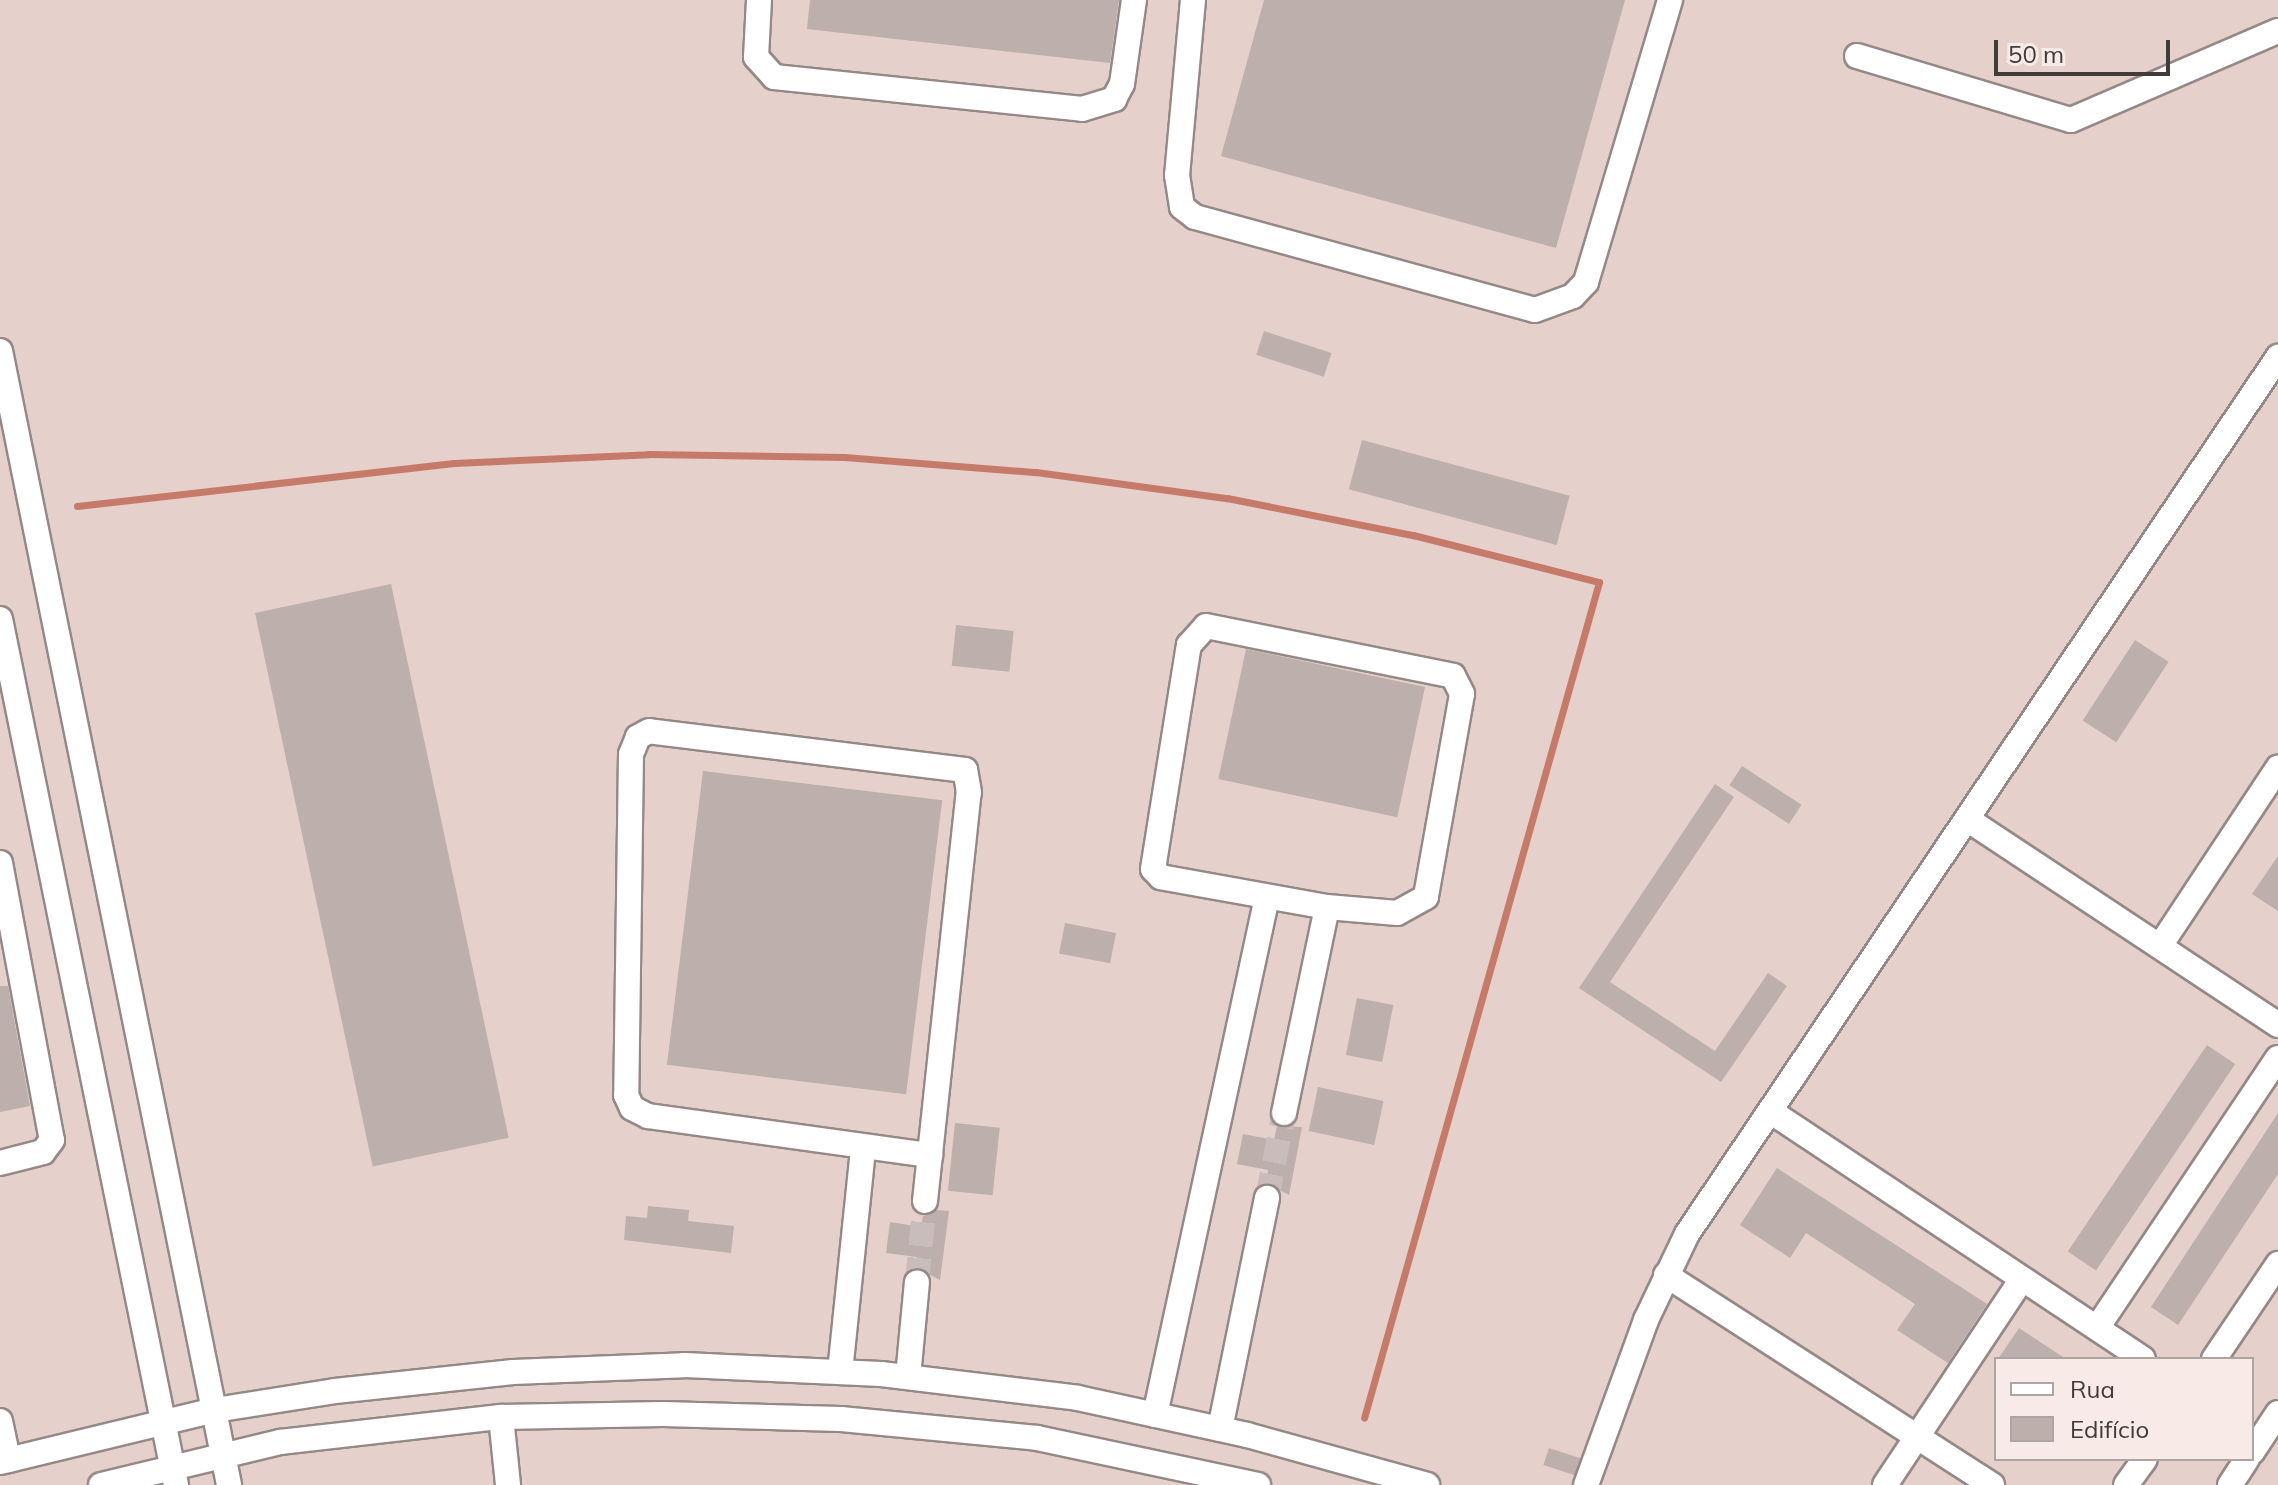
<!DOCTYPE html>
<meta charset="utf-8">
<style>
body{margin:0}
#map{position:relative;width:2278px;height:1485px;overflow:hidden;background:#eaddda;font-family:Mulish,sans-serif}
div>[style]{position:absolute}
.built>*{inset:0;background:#e5d0cb}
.stream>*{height:7px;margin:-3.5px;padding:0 3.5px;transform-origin:3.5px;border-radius:3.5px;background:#c67a6a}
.building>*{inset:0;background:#bcafac;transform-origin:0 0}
.minor-tunnel>*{height:24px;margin-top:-12px;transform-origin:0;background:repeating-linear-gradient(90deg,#c8bdba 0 24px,transparent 0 36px)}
.roads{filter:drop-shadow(2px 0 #958987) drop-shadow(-2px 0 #958987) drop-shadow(0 2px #958987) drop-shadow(0 -2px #958987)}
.minor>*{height:24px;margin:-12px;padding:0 12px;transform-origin:12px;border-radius:12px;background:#fff}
span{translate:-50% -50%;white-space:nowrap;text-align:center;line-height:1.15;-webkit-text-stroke:7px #f7eae7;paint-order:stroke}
.legend{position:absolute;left:1994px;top:1357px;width:260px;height:104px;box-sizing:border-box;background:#f7eae7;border:2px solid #aea4a2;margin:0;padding:10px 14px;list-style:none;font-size:24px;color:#413b3a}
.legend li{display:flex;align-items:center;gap:16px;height:40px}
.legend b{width:40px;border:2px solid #aea4a2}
.scale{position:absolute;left:1994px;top:40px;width:176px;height:36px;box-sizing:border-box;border:4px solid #413b3a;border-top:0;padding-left:10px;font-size:24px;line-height:28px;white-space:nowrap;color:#413b3a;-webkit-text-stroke:6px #f7eae7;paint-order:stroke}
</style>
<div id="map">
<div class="built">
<div style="clip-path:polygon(evenodd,0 0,2278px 0,2278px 1485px,0 1485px,0 0,1996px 1359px,2252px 1359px,2252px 1459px,1996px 1459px,1996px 1359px)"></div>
</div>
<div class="stream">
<div style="left:77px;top:506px;width:379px;rotate:-6.5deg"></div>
<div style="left:454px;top:463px;width:195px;rotate:-2.6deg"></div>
<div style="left:649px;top:454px;width:195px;rotate:0.9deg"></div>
<div style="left:844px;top:457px;width:193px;rotate:4.5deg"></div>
<div style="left:1036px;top:472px;width:193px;rotate:7.8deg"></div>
<div style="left:1227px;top:498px;width:190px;rotate:11.3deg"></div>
<div style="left:1413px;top:535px;width:192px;rotate:14.2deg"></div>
<div style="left:1599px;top:582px;width:868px;rotate:105.7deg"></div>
</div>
<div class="building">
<div style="clip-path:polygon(810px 0,1119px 0,1110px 63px,807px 29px)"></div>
<div style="clip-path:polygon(1264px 0,1625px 0,1556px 248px,1221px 156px)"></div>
<div style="left:1264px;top:331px;width:71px;height:25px;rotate:18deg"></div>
<div style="left:1362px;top:440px;width:215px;height:51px;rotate:15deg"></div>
<div style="left:391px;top:584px;width:566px;height:139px;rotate:78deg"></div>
<div style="left:956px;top:625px;width:58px;height:41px;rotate:6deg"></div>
<div style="left:2135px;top:640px;width:40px;height:96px;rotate:33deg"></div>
<div style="left:1246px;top:649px;width:183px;height:133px;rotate:12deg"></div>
<div style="left:1742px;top:766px;width:71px;height:23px;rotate:33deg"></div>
<div style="left:703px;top:771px;width:241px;height:296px;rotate:7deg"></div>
<div style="clip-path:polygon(1715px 784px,1734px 797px,1610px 982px,1715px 1051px,1768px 973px,1787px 986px,1721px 1082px,1579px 988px)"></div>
<div style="clip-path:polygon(2278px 856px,2278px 911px,2252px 894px)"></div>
<div style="left:1065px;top:923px;width:52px;height:31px;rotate:11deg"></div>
<div style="clip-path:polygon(0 986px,8px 986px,30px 1106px,0 1112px)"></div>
<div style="left:1357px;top:998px;width:37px;height:58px;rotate:11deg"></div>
<div style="left:2207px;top:1045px;width:34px;height:249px;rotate:34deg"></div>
<div style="left:1318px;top:1087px;width:67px;height:45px;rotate:12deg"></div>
<div style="clip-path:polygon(2278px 1113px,2278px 1174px,2178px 1325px,2151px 1307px)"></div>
<div style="left:955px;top:1123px;width:45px;height:68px;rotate:6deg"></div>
<div style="clip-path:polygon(1277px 1126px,1302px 1127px,1289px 1195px,1266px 1183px,1268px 1170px,1237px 1164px,1243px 1134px,1274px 1140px)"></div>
<div style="clip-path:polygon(1777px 1168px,1987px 1304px,1948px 1363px,1897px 1330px,1915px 1304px,1806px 1233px,1790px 1258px,1740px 1225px)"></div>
<div style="clip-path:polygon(648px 1206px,689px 1210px,688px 1221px,734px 1226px,731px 1253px,624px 1240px,626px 1216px,647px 1218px)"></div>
<div style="clip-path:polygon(937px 1210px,949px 1211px,940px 1280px,915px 1267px,917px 1257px,886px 1253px,890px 1222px,921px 1227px,923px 1216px)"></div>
<div style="clip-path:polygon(2019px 1328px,2066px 1359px,1998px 1359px)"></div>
<div style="left:1549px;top:1448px;width:33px;height:18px;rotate:18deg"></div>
</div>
<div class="minor-tunnel">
<div style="left:1267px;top:1198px;width:87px;rotate:-78.7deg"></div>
<div style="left:917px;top:1282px;width:81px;rotate:-84.4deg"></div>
</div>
<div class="roads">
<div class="minor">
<div style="left:759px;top:0;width:57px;rotate:93deg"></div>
<div style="left:756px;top:57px;width:27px;rotate:48deg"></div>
<div style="left:774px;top:77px;width:310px;rotate:5.9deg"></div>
<div style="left:1082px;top:109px;width:34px;rotate:-17deg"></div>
<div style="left:1114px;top:99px;width:17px;rotate:-62deg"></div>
<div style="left:1122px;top:84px;width:85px;rotate:-81.9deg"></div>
<div style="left:1193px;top:0;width:176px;rotate:95.2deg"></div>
<div style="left:1177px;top:175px;width:32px;rotate:81deg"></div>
<div style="left:1182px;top:207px;width:16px;rotate:38deg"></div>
<div style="left:1195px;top:217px;width:352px;rotate:15.3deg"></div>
<div style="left:1535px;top:310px;width:40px;rotate:-20.2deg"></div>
<div style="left:1573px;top:296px;width:19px;rotate:-47deg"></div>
<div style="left:1586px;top:282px;width:294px;rotate:-73.4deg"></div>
<div style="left:1857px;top:56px;width:223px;rotate:16.7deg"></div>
<div style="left:2071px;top:120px;width:225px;rotate:-23.3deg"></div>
<div style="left:0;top:351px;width:1157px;rotate:78.58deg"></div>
<div style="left:0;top:619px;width:884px;rotate:78.51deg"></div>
<div style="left:1206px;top:626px;width:252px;rotate:11.4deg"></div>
<div style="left:1453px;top:676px;width:20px;rotate:63deg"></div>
<div style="left:1462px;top:694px;width:206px;rotate:100.1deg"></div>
<div style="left:1426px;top:897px;width:33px;rotate:151deg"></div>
<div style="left:1397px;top:913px;width:70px;rotate:-175.1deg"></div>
<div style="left:1327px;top:907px;width:169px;rotate:-169.8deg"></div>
<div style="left:1161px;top:877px;width:11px;rotate:-135deg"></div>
<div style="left:1153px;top:869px;width:227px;rotate:-80.9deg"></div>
<div style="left:1189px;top:645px;width:25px;rotate:-48deg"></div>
<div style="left:1967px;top:819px;width:373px;rotate:33.5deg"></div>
<div style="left:0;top:863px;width:282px;rotate:79.4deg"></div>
<div style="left:52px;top:1140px;width:15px;rotate:127deg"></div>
<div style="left:43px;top:1152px;width:44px;rotate:165.7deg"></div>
<div style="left:2160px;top:946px;width:214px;rotate:-56.5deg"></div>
<div style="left:1284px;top:1113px;width:210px;rotate:-78.2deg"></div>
<div style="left:1773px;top:1113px;width:444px;rotate:33.6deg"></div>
<div style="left:925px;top:1201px;width:411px;rotate:-83.9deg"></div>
<div style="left:969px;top:792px;width:22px;rotate:-100deg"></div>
<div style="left:965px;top:770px;width:318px;rotate:-173deg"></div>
<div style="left:649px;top:731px;width:13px;rotate:151deg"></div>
<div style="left:638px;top:737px;width:18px;rotate:112deg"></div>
<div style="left:631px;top:754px;width:341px;rotate:90.8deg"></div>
<div style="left:626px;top:1095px;width:14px;rotate:65deg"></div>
<div style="left:632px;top:1108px;width:18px;rotate:27deg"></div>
<div style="left:648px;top:1116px;width:285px;rotate:7.9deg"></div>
<div style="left:1666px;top:1275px;width:388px;rotate:32.8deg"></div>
<div style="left:2097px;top:1328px;width:325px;rotate:-56.2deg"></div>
<div style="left:2214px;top:1359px;width:115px;rotate:-56deg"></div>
<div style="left:840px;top:1372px;width:225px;rotate:-84.1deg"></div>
<div style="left:908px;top:1377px;width:95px;rotate:-84.6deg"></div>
<div style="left:1155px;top:1415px;width:530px;rotate:-77.8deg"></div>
<div style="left:501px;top:1417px;width:68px;rotate:84.1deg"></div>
<div style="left:0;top:1421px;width:40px;rotate:78deg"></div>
<div style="left:1220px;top:1429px;width:236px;rotate:-78.5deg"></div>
<div style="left:2252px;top:1452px;width:47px;rotate:-56.3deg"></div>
<div style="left:0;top:1462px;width:221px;rotate:-13.6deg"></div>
<div style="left:215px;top:1410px;width:121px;rotate:-9deg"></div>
<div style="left:335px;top:1391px;width:179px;rotate:-6.1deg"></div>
<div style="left:513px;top:1372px;width:171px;rotate:-2.3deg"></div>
<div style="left:684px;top:1365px;width:197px;rotate:2.6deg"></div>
<div style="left:881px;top:1374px;width:198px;rotate:6.9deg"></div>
<div style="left:1078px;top:1398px;width:173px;rotate:12.3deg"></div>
<div style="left:1247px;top:1435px;width:187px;rotate:15.5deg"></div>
<div style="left:101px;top:1485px;width:184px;rotate:-13.5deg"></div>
<div style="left:280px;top:1442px;width:222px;rotate:-6.5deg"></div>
<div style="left:501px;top:1417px;width:162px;rotate:-1.1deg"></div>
<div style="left:663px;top:1414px;width:178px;rotate:1.6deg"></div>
<div style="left:841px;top:1419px;width:197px;rotate:5.5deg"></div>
<div style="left:1037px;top:1438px;width:226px;rotate:12deg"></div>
<div style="left:1586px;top:1485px;width:176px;rotate:-70deg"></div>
<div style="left:1646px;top:1320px;width:95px;rotate:-64.5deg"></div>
<div style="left:1687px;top:1234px;width:1058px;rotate:-56.02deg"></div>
<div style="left:1885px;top:1485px;width:247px;rotate:-56.4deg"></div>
<div style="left:2126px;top:1485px;width:32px;rotate:-54deg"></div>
<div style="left:2230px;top:1485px;width:31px;rotate:-57deg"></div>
</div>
</div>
<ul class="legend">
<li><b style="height:10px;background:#fff"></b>Rua</li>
<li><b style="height:22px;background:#bcafac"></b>Edifício</li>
</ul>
<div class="scale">50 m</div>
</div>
